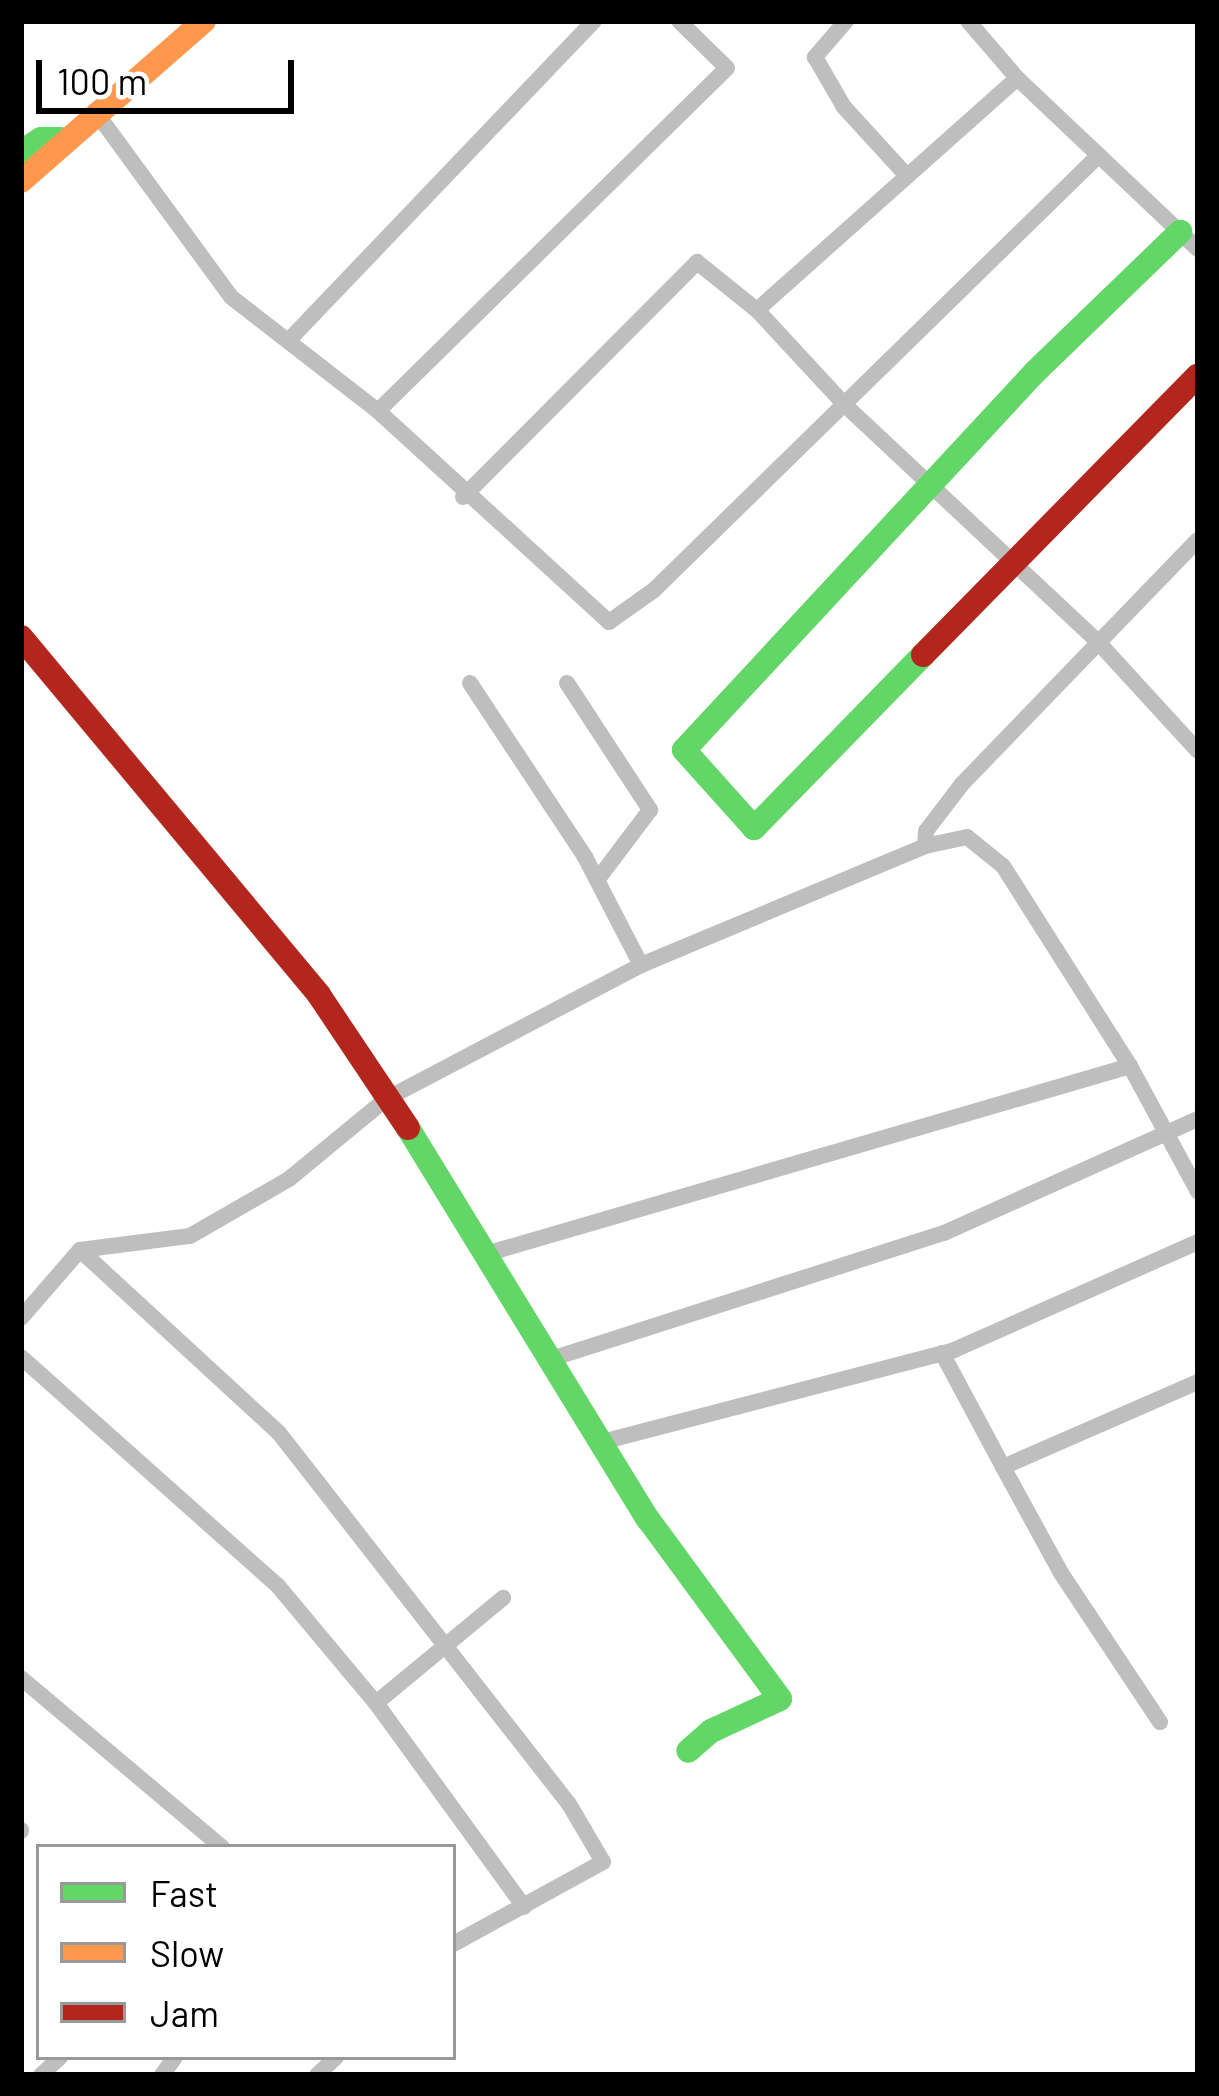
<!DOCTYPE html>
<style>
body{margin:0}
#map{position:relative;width:1219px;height:2096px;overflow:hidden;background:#fff;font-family:Barlow,sans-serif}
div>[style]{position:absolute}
.street>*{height:16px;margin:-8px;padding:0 8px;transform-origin:8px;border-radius:8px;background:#bebebe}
.fast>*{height:24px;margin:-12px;padding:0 12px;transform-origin:12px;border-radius:12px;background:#63d668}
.slow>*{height:24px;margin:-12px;padding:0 12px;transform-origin:12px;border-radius:12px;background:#ff974d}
.jam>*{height:24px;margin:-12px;padding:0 12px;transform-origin:12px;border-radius:12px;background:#b3261e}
span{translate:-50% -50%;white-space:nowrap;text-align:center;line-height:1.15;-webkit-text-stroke:10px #fff;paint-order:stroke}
.frame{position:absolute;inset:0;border:24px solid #000;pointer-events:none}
.legend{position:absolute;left:36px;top:1844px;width:420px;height:216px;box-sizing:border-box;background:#fff;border:3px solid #999;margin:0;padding:15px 21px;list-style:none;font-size:36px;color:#000}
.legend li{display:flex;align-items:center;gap:24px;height:60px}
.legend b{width:60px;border:3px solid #999}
.scale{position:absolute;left:36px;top:60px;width:258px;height:54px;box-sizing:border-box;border:6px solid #000;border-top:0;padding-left:15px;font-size:36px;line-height:42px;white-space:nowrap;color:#000;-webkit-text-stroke:9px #fff;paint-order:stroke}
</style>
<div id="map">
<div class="street">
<div style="left:846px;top:21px;width:48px;rotate:130.7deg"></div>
<div style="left:815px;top:57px;width:58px;rotate:59.9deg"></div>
<div style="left:844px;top:107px;width:93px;rotate:47.6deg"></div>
<div style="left:968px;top:21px;width:75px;rotate:49.3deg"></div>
<div style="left:1017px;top:78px;width:249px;rotate:43.4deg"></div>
<div style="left:95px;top:111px;width:230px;rotate:53.8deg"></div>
<div style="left:231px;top:297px;width:186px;rotate:37.8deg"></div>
<div style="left:378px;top:411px;width:313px;rotate:42.4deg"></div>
<div style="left:609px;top:622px;width:55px;rotate:-35.4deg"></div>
<div style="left:654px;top:590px;width:622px;rotate:-44.35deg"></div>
<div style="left:757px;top:310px;width:348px;rotate:-41.7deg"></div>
<div style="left:290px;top:339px;width:440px;rotate:-46.3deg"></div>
<div style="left:378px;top:411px;width:489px;rotate:-44.5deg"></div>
<div style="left:727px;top:68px;width:67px;rotate:-135.6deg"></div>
<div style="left:463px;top:497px;width:332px;rotate:-45.1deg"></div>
<div style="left:697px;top:262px;width:77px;rotate:38.7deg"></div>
<div style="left:757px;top:310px;width:131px;rotate:47.2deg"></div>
<div style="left:846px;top:406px;width:345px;rotate:43.1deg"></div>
<div style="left:1098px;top:642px;width:148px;rotate:47.5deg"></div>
<div style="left:470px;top:683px;width:209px;rotate:56.5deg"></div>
<div style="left:585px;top:857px;width:122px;rotate:62.6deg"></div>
<div style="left:567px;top:683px;width:152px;rotate:56.8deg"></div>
<div style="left:650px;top:810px;width:86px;rotate:127deg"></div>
<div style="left:925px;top:846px;width:43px;rotate:-12.1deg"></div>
<div style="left:967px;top:837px;width:46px;rotate:38.9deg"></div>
<div style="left:1003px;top:866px;width:237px;rotate:57.6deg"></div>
<div style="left:1130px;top:1066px;width:143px;rotate:61.6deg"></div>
<div style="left:80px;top:1250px;width:270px;rotate:42.6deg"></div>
<div style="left:279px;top:1433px;width:471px;rotate:52deg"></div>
<div style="left:569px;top:1804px;width:67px;rotate:59.6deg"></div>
<div style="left:603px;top:1862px;width:171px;rotate:151.3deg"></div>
<div style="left:489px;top:1253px;width:668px;rotate:-16.26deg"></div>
<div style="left:21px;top:1318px;width:90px;rotate:-49.1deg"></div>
<div style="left:80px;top:1250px;width:111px;rotate:-7.3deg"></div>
<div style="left:190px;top:1236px;width:114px;rotate:-29.9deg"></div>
<div style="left:289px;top:1179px;width:126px;rotate:-39.5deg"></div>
<div style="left:386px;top:1099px;width:288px;rotate:-27.7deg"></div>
<div style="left:641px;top:965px;width:308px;rotate:-22.7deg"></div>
<div style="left:925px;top:846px;width:15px;rotate:-86deg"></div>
<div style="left:926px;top:831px;width:59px;rotate:-52.5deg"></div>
<div style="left:962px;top:784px;width:339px;rotate:-46deg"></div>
<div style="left:942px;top:1353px;width:129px;rotate:61.8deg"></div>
<div style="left:1003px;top:1467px;width:213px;rotate:-23.6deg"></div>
<div style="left:21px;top:1357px;width:344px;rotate:41.7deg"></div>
<div style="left:278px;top:1586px;width:153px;rotate:50.1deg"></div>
<div style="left:376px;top:1703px;width:252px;rotate:54deg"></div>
<div style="left:551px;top:1359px;width:413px;rotate:-17.8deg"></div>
<div style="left:944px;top:1233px;width:278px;rotate:-24.2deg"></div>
<div style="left:602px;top:1442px;width:364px;rotate:-14.6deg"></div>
<div style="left:954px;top:1350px;width:267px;rotate:-23.9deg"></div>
<div style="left:1003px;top:1467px;width:121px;rotate:61.3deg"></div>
<div style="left:1061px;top:1573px;width:179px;rotate:56.4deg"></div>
<div style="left:21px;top:1678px;width:263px;rotate:40.1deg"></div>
<div style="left:376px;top:1703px;width:165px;rotate:-39.6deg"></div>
<div style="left:21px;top:1830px;width:1px;rotate:90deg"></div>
<div style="left:41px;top:2075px;width:26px;rotate:-43deg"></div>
<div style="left:162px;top:2075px;width:22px;rotate:-54deg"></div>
<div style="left:317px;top:2075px;width:26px;rotate:-43deg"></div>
</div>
<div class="fast">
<div style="left:21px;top:152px;width:24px;rotate:-33deg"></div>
<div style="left:41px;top:139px;width:20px"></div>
<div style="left:923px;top:655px;width:242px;rotate:134.3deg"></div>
<div style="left:754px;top:828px;width:105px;rotate:-131.9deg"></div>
<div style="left:684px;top:750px;width:516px;rotate:-47.12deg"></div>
<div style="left:1035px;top:372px;width:202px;rotate:-44deg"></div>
<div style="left:408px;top:1128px;width:459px;rotate:58.5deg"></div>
<div style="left:648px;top:1519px;width:223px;rotate:53.7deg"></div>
<div style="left:780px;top:1699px;width:76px;rotate:155.1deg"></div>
<div style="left:711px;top:1731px;width:30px;rotate:139deg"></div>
</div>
<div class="slow">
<div style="left:21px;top:181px;width:243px;rotate:-41.2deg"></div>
</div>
<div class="jam">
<div style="left:21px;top:637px;width:466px;rotate:50.2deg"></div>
<div style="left:319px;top:995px;width:160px;rotate:56.2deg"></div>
<div style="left:923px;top:655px;width:392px;rotate:-45.5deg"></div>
</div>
<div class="frame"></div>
<ul class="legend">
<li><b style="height:15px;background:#63d668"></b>Fast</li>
<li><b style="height:15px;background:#ff974d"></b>Slow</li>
<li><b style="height:15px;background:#b3261e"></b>Jam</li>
</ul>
<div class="scale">100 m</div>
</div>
